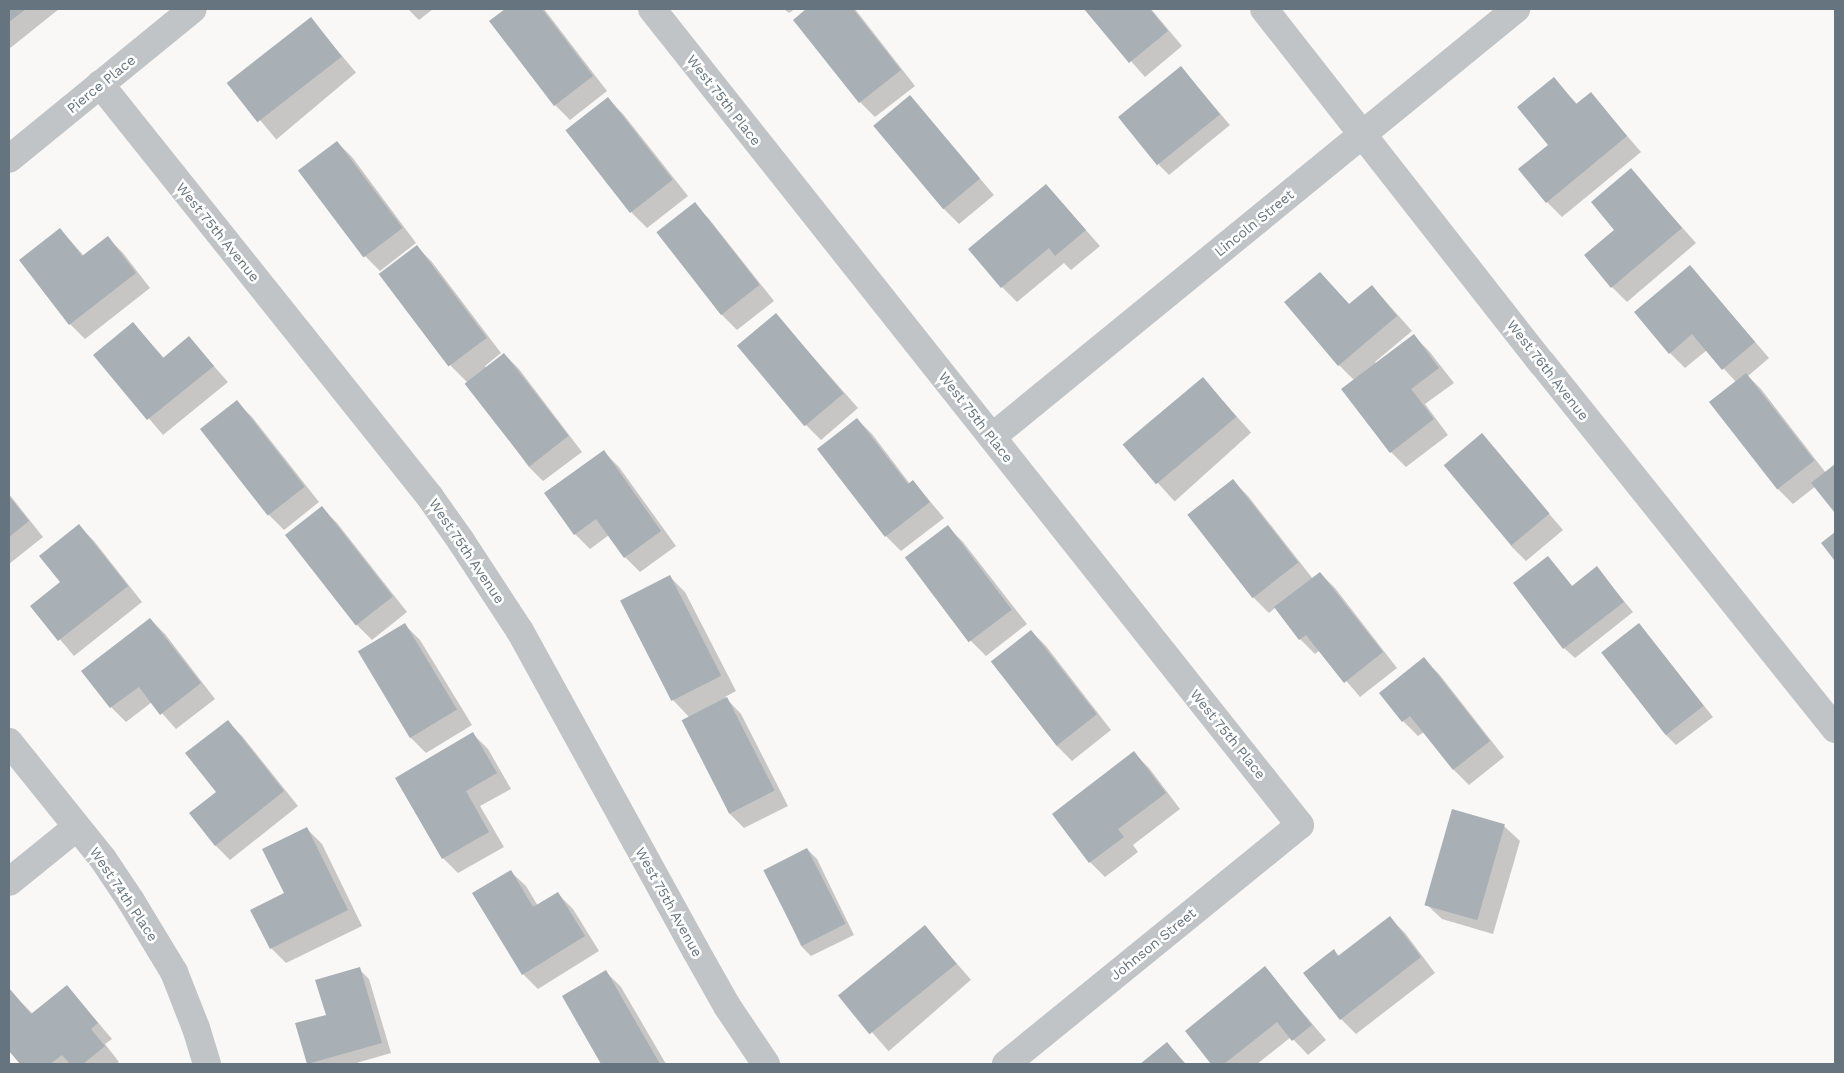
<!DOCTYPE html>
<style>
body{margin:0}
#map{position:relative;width:1844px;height:1073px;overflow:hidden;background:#f9f8f6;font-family:"Work Sans",sans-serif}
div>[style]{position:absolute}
.shadow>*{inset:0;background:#0003;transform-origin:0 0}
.building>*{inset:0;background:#a8afb5;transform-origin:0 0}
.street>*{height:28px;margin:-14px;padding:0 14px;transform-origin:14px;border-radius:14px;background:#c0c4c7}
span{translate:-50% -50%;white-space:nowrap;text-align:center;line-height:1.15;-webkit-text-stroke:5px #fff;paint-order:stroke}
.street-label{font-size:14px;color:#66747f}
.frame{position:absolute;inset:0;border:10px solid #66747f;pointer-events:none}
</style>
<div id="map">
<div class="shadow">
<div style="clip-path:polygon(9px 9px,59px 9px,9px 49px)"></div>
<div style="clip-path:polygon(408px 9px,433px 9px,419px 20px)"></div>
<div style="clip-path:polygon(507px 9px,544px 9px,607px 91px,570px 120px,555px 105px,490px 21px)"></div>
<div style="clip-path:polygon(784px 9px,795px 9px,789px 13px)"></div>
<div style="clip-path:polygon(808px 9px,855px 9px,915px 86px,875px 117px,860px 102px,794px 20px)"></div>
<div style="clip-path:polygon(1085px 9px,1151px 9px,1182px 46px,1145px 77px)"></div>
<div style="left:311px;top:19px;width:70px;height:104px;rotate:50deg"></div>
<div style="clip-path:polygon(1181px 68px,1230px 125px,1169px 175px,1159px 165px)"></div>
<div style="clip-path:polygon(1554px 79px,1578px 105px,1591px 94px,1641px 152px,1562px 217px,1547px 202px)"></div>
<div style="clip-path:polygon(910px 97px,994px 195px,959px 224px,944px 209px)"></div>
<div style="clip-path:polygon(608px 99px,623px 114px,688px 196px,647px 228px,632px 213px)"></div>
<div style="clip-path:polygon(337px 142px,352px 157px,416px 243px,380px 271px,365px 256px)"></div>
<div style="clip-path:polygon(1631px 170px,1696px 243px,1627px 302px,1612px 287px)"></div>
<div style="clip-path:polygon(1046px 185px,1100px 246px,1071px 270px,1064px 263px,1017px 302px,1002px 287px)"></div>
<div style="clip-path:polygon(694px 204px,709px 219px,774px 301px,737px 330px,722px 315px,658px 232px)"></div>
<div style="clip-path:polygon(60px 229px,84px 256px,108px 238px,123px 253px,150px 288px,85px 339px,70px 324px)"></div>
<div style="clip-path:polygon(417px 247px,432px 262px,501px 353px,485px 366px,487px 368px,504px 354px,519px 369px,582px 452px,543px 481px,528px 466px,467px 382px,451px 366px)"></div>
<div style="clip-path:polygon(1690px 266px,1769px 358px,1748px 376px,1761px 389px,1826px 473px,1835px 466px,1835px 511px,1816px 486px,1793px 504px,1778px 489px,1736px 382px,1707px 350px,1685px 368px,1670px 353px)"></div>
<div style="clip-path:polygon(1320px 273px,1350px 305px,1372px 286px,1412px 331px,1375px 362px,1377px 364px,1414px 336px,1429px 351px,1454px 383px,1425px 404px,1448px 435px,1406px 467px,1391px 452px,1354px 380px,1339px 365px)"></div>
<div style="clip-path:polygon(776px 315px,858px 408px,821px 440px,806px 425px)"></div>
<div style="clip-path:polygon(133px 323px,164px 358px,189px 338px,228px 382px,163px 435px,95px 355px)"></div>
<div style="left:1203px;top:379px;width:72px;height:103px;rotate:48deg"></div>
<div style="clip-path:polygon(237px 402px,252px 417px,319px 502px,284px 530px,269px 515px)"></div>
<div style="clip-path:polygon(857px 419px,872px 434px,910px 484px,913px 481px,944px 518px,901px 551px,886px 536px)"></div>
<div style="clip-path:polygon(1482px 435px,1563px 530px,1526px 561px,1511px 546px)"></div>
<div style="clip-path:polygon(604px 452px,619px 467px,676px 546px,640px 572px,625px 557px,609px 535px,590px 549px,575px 534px)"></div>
<div style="clip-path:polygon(1233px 481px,1248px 496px,1313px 579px,1320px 573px,1335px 588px,1397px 668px,1360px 697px,1320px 650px,1315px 654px,1300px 639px,1276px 607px,1269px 613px,1254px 598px,1189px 515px)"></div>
<div style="clip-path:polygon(9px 494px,43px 537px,9px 564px)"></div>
<div style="clip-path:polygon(322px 508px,337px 523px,407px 612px,372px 640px,357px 625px)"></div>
<div style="clip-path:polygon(79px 526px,94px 541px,142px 602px,74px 656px,32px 606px,62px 583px)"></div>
<div style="clip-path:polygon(948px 527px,963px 542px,1027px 624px,986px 656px,971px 641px)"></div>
<div style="clip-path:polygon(1548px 557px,1573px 587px,1597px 568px,1633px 612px,1575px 658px,1564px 648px)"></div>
<div style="clip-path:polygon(670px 577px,685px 592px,736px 691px,725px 697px,741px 714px,788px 806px,744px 828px,729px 813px,689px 717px,673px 700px,622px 602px)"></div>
<div style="clip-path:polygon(150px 619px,165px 634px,215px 699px,176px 729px,152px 702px,126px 722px,111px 707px)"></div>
<div style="clip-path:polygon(1639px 624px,1713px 717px,1676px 745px,1666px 735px)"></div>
<div style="clip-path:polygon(405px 625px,420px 640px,472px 725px,426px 753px,411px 738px,360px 652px)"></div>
<div style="clip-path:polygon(1031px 631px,1046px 646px,1111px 730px,1072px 761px,1057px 746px,992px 662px)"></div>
<div style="clip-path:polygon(1424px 659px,1439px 674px,1504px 757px,1469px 785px,1454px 770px,1424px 732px,1418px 736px,1403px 721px)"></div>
<div style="clip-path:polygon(227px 721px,242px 736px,298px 806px,230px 860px,215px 845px,218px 792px)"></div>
<div style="clip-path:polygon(473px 734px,488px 749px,511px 789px,480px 806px,504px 847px,458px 873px,443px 858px,397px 778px)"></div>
<div style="clip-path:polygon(1134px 753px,1149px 768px,1180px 809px,1133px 845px,1138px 852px,1105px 877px,1090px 862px,1054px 814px)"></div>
<div style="clip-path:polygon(1504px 826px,1520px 841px,1493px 934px,1442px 919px,1426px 904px)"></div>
<div style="clip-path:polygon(307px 829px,322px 844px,362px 926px,286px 963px,271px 948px)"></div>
<div style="clip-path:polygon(807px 849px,817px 859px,854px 935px,811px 956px,801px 946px,765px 870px)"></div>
<div style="clip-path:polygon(510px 871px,526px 886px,538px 906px,558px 894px,573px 909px,599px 951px,538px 989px,523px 974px)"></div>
<div style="clip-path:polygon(1390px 918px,1405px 933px,1435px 973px,1356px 1034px,1341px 1019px,1334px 951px,1339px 956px)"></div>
<div style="left:925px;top:927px;width:70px;height:109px;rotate:49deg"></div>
<div style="clip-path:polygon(1265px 968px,1326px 1040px,1308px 1055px,1291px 1037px,1257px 1064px,1213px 1064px,1187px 1031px)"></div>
<div style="clip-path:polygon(359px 969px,369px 979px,391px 1053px,353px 1064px,308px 1064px,297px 1024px,328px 1016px)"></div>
<div style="clip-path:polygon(606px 972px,621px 987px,666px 1064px,603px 1064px,563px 997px)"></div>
<div style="clip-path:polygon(67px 986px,112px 1039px,105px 1044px,119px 1062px,116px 1064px,21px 1064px,9px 1049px,9px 990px,33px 1014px)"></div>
<div style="clip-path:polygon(1167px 1043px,1186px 1064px,1142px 1064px)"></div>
</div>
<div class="building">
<div style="clip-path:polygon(9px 9px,26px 9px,9px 22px)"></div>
<div style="clip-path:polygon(505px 9px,542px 9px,593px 76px,554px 106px,489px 21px)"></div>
<div style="clip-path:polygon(806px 9px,853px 9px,901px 70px,859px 103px,793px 20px)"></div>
<div style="clip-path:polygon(1084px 9px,1150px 9px,1168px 31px,1129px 63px)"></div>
<div style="left:311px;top:17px;width:50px;height:107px;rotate:52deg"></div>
<div style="left:1181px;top:66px;width:62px;height:81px;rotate:51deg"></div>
<div style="clip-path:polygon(1554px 77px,1576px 104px,1591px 92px,1627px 136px,1546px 203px,1518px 169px,1548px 145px,1517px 107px)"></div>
<div style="left:910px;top:95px;width:109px;height:48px;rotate:50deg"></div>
<div style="left:608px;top:97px;width:105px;height:54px;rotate:52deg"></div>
<div style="left:337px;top:141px;width:109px;height:49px;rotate:53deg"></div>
<div style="clip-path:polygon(1631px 168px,1682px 228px,1611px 288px,1584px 255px,1614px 230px,1591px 202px)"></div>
<div style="clip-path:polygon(1046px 184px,1086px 230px,1055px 256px,1049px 248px,1001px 288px,968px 249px)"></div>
<div style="left:695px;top:202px;width:105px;height:49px;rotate:52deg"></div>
<div style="clip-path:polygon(60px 228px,82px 256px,108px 236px,136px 273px,69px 325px,19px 260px)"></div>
<div style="left:417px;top:245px;width:116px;height:48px;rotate:53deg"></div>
<div style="clip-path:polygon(1690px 265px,1755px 342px,1722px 370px,1692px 334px,1669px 354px,1634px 312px)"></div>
<div style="clip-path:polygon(1320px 272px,1349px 304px,1372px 285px,1397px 316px,1338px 366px,1284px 302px)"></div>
<div style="left:776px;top:313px;width:105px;height:51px;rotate:50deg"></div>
<div style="clip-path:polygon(133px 322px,163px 358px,189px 336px,214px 366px,147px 420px,93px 355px)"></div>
<div style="clip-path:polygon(1414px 334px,1439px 368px,1411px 389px,1434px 419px,1390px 453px,1341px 389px)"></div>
<div style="left:504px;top:353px;width:105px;height:50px;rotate:52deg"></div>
<div style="left:1746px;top:373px;width:111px;height:47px;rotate:52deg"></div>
<div style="left:1203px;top:377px;width:52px;height:105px;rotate:50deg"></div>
<div style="left:237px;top:400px;width:110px;height:47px;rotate:52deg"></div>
<div style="clip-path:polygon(857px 418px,908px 484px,913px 480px,930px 502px,885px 537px,817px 449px)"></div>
<div style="left:1482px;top:433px;width:105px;height:50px;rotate:50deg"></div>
<div style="clip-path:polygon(604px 450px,661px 531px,624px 558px,596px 519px,574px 535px,544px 493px)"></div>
<div style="clip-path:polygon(1835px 464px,1835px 513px,1811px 483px)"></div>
<div style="left:1233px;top:479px;width:106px;height:58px;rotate:52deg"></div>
<div style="clip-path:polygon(9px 496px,29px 521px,9px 537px)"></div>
<div style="left:322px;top:506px;width:115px;height:47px;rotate:52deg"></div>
<div style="clip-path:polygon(79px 524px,128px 586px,58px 641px,30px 606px,60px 582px,39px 556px)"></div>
<div style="left:948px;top:525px;width:106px;height:54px;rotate:53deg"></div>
<div style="clip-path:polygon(1835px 532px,1835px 561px,1821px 543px)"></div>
<div style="clip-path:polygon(1548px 556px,1572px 586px,1597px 566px,1624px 602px,1563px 649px,1513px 583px)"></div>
<div style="clip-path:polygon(1320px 572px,1383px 652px,1344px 683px,1306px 635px,1299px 640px,1274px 607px)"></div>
<div style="left:670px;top:575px;width:113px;height:56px;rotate:63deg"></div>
<div style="clip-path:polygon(150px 618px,201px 683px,160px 715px,139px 687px,110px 708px,81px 671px)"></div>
<div style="left:405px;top:623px;width:101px;height:55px;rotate:59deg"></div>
<div style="left:1639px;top:623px;width:105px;height:48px;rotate:52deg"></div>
<div style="left:1031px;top:630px;width:107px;height:51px;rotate:52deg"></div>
<div style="clip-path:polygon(1424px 657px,1490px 741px,1453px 770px,1410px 716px,1402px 722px,1379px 693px)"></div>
<div style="left:727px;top:697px;width:105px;height:51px;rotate:63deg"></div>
<div style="clip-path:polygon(228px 720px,284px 791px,215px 846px,189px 813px,216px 792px,185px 753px)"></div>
<div style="clip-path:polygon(473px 732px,497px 773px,466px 791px,489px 832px,442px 859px,395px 778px)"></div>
<div style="clip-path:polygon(1134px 751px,1166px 793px,1118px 829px,1124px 837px,1089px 863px,1052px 814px)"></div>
<div style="left:1452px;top:809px;width:55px;height:100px;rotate:16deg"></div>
<div style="clip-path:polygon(307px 827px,348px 910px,270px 949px,250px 910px,284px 893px,262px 849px)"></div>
<div style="left:807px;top:848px;width:85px;height:49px;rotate:63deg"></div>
<div style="clip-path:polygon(511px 870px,533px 907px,558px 892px,585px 936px,522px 975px,472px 893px)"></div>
<div style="clip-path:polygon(1390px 916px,1421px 957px,1340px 1020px,1303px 973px,1334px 949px,1338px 956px)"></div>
<div style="left:925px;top:925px;width:50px;height:112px;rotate:51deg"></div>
<div style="clip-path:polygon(1265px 966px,1312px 1025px,1292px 1041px,1277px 1022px,1224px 1064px,1211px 1064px,1185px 1031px)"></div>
<div style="clip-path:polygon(360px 967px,382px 1043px,307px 1064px,295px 1023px,326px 1015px,315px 980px)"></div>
<div style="clip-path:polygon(606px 970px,660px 1064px,601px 1064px,562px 996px)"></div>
<div style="clip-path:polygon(67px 985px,98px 1023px,91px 1029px,105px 1046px,83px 1064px,70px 1064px,62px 1055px,50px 1064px,20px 1064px,9px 1051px,9px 988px,31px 1014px)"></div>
<div style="clip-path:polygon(1167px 1042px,1185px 1064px,1140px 1064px)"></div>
</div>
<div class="street">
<div style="left:652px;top:9px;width:1042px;rotate:51.55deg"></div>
<div style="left:1300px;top:825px;width:379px;rotate:140.9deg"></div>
<div style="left:1264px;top:9px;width:450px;rotate:51.9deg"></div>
<div style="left:1542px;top:363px;width:469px;rotate:51.3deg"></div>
<div style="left:100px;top:84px;width:529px;rotate:51.37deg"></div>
<div style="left:430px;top:497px;width:54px;rotate:54.8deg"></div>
<div style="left:461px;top:541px;width:108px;rotate:56.8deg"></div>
<div style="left:520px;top:631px;width:365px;rotate:61.2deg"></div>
<div style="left:696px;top:951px;width:63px;rotate:60.6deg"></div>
<div style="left:727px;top:1006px;width:70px;rotate:56.1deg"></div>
<div style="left:9px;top:159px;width:237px;rotate:-39.2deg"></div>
<div style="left:992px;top:437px;width:677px;rotate:-39.24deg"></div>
<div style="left:9px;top:742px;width:150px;rotate:51.2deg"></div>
<div style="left:103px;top:859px;width:50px;rotate:56.3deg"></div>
<div style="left:131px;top:901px;width:83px;rotate:58.8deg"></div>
<div style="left:174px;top:972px;width:60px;rotate:68.6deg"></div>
<div style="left:196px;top:1028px;width:38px;rotate:73deg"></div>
<div style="left:9px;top:882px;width:87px;rotate:-39deg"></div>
</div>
<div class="street-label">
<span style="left:101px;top:84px;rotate:-39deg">Pierce Place</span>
<span style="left:724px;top:100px;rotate:52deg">West 75th Place</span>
<span style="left:1254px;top:223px;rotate:-39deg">Lincoln Street</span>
<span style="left:218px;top:232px;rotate:51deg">West 75th Avenue</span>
<span style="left:1548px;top:370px;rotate:52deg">West 76th Avenue</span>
<span style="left:976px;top:417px;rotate:52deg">West 75th Place</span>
<span style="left:467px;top:551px;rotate:56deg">West 75th Avenue</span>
<span style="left:1228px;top:734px;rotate:51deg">West 75th Place</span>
<span style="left:124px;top:894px;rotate:56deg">West 74th Place</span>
<span style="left:669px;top:902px;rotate:61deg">West 75th Avenue</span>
<span style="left:1153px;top:944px;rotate:-39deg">Johnson Street</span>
</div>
<div class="frame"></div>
</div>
